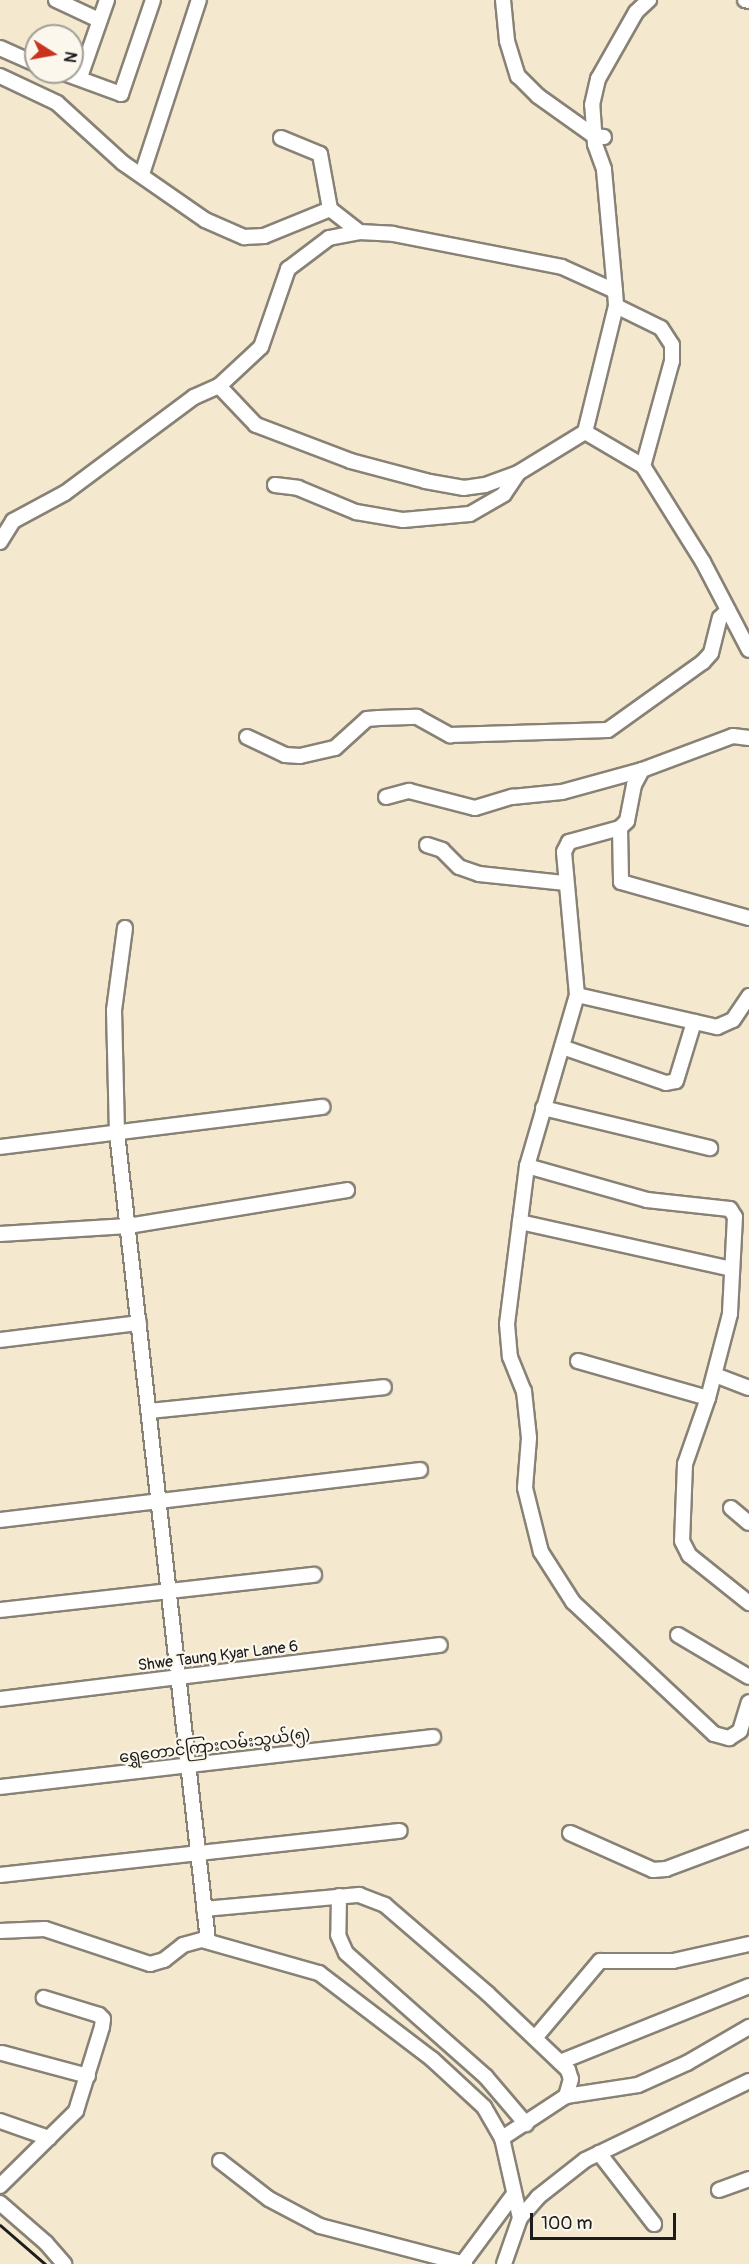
<!DOCTYPE html>
<meta charset="utf-8">
<style>
body{margin:0}
#map{position:relative;width:749px;height:2264px;overflow:hidden;background:#f4e8cf;font-family:Pangolin,"Noto Sans Myanmar",sans-serif}
div>[style]{position:absolute}
.roads{filter:drop-shadow(2px 0 #888276) drop-shadow(-2px 0 #888276) drop-shadow(0 2px #888276) drop-shadow(0 -2px #888276)}
.minor>*{height:14px;margin:-7px;padding:0 7px;transform-origin:7px;border-radius:7px;background:#fff}
.rail>*{height:3px;margin:-1.5px;padding:0 1.5px;transform-origin:1.5px;border-radius:1.5px;background:#1c1c1c}
span{translate:-50% -50%;white-space:nowrap;text-align:center;line-height:1.15;-webkit-text-stroke:4.5px #fbf7ec;paint-order:stroke}
.street-label{font-size:16px;color:#1c1c1c}
.north{position:absolute;left:24px;top:24px;width:60px;height:60px;box-sizing:border-box;background:#fbf7ec;border:2px solid #a29f99;border-radius:50%;rotate:101deg;font-size:16px;font-weight:700;line-height:24px;text-align:center;color:#1c1c1c}
.north::after{content:'';display:block;margin:auto;width:21px;height:27px;background:#c8321e;clip-path:polygon(50% 0,100% 100%,50% 72%,0 100%)}
.scale{position:absolute;left:530px;top:2213px;width:146px;height:27px;box-sizing:border-box;border:3px solid #1c1c1c;border-top:0;padding-left:8px;font-size:18px;line-height:21px;white-space:nowrap;color:#1c1c1c;-webkit-text-stroke:4px #fbf7ec;paint-order:stroke}
</style>
<div id="map">
<div class="roads">
<div class="minor">
<div style="left:56px;top:0;width:47px;rotate:24.9deg"></div>
<div style="left:503px;top:0;width:41px;rotate:84.4deg"></div>
<div style="left:507px;top:41px;width:37px;rotate:73deg"></div>
<div style="left:518px;top:76px;width:28px;rotate:45deg"></div>
<div style="left:538px;top:96px;width:69px;rotate:35.5deg"></div>
<div style="left:594px;top:136px;width:10px;rotate:6deg"></div>
<div style="left:745px;top:0;width:4px;rotate:14deg"></div>
<div style="left:0;top:48px;width:39px;rotate:24deg"></div>
<div style="left:61px;top:72px;width:64px;rotate:20.1deg"></div>
<div style="left:121px;top:94px;width:99px;rotate:-71.2deg"></div>
<div style="left:0;top:76px;width:63px;rotate:25.3deg"></div>
<div style="left:57px;top:103px;width:89px;rotate:42.3deg"></div>
<div style="left:123px;top:163px;width:100px;rotate:34.8deg"></div>
<div style="left:205px;top:220px;width:43px;rotate:23.6deg"></div>
<div style="left:244px;top:237px;width:20px;rotate:-3deg"></div>
<div style="left:264px;top:236px;width:71px;rotate:-22.2deg"></div>
<div style="left:80px;top:77px;width:82px;rotate:-70.7deg"></div>
<div style="left:281px;top:138px;width:42px;rotate:22.3deg"></div>
<div style="left:320px;top:154px;width:56px;rotate:79.7deg"></div>
<div style="left:330px;top:209px;width:37px;rotate:38deg"></div>
<div style="left:142px;top:174px;width:183px;rotate:-71.9deg"></div>
<div style="left:615px;top:291px;width:122px;rotate:-95.2deg"></div>
<div style="left:604px;top:169px;width:27px;rotate:-110deg"></div>
<div style="left:595px;top:144px;width:39px;rotate:-94deg"></div>
<div style="left:592px;top:105px;width:27px;rotate:-77deg"></div>
<div style="left:598px;top:79px;width:77px;rotate:-60.4deg"></div>
<div style="left:636px;top:12px;width:18px;rotate:-43deg"></div>
<div style="left:616px;top:306px;width:50px;rotate:26.1deg"></div>
<div style="left:661px;top:328px;width:20px;rotate:57deg"></div>
<div style="left:672px;top:345px;width:16px;rotate:90deg"></div>
<div style="left:672px;top:361px;width:109px;rotate:105.4deg"></div>
<div style="left:585px;top:432px;width:67px;rotate:30.4deg"></div>
<div style="left:643px;top:466px;width:113px;rotate:58deg"></div>
<div style="left:703px;top:562px;width:99px;rotate:62.4deg"></div>
<div style="left:275px;top:485px;width:23px;rotate:7deg"></div>
<div style="left:298px;top:488px;width:63px;rotate:22.5deg"></div>
<div style="left:356px;top:512px;width:48px;rotate:9.7deg"></div>
<div style="left:403px;top:520px;width:67px;rotate:-5.1deg"></div>
<div style="left:470px;top:514px;width:39px;rotate:-30deg"></div>
<div style="left:504px;top:494px;width:25px;rotate:-56deg"></div>
<div style="left:0;top:542px;width:25px;rotate:-58deg"></div>
<div style="left:13px;top:521px;width:59px;rotate:-28.3deg"></div>
<div style="left:65px;top:493px;width:161px;rotate:-36.7deg"></div>
<div style="left:194px;top:397px;width:27px;rotate:-24deg"></div>
<div style="left:219px;top:386px;width:57px;rotate:-42.9deg"></div>
<div style="left:261px;top:347px;width:83px;rotate:-70.9deg"></div>
<div style="left:288px;top:269px;width:51px;rotate:-37.1deg"></div>
<div style="left:329px;top:238px;width:31px;rotate:-11deg"></div>
<div style="left:359px;top:232px;width:34px;rotate:3deg"></div>
<div style="left:393px;top:234px;width:172px;rotate:11deg"></div>
<div style="left:562px;top:267px;width:58px;rotate:24.4deg"></div>
<div style="left:615px;top:291px;width:15px;rotate:86deg"></div>
<div style="left:616px;top:306px;width:130px;rotate:103.8deg"></div>
<div style="left:585px;top:432px;width:79px;rotate:148.5deg"></div>
<div style="left:518px;top:473px;width:35px;rotate:160deg"></div>
<div style="left:485px;top:485px;width:21px;rotate:172deg"></div>
<div style="left:464px;top:488px;width:39px;rotate:-170deg"></div>
<div style="left:426px;top:481px;width:78px;rotate:-165.1deg"></div>
<div style="left:351px;top:461px;width:102px;rotate:-159.2deg"></div>
<div style="left:256px;top:425px;width:54px;rotate:-133.5deg"></div>
<div style="left:247px;top:737px;width:42px;rotate:25.3deg"></div>
<div style="left:285px;top:755px;width:15px;rotate:4deg"></div>
<div style="left:300px;top:756px;width:36px;rotate:-13deg"></div>
<div style="left:335px;top:748px;width:43px;rotate:-42.2deg"></div>
<div style="left:367px;top:719px;width:12px;rotate:-5deg"></div>
<div style="left:379px;top:718px;width:38px;rotate:-2deg"></div>
<div style="left:417px;top:717px;width:38px;rotate:29deg"></div>
<div style="left:450px;top:735px;width:158px;rotate:-1.8deg"></div>
<div style="left:608px;top:730px;width:117px;rotate:-35.6deg"></div>
<div style="left:703px;top:662px;width:12px;rotate:-48deg"></div>
<div style="left:711px;top:653px;width:36px;rotate:-76deg"></div>
<div style="left:720px;top:618px;width:11px;rotate:-45deg"></div>
<div style="left:642px;top:770px;width:17px;rotate:118deg"></div>
<div style="left:634px;top:785px;width:37px;rotate:101deg"></div>
<div style="left:627px;top:821px;width:10px;rotate:135deg"></div>
<div style="left:620px;top:828px;width:53px;rotate:164.6deg"></div>
<div style="left:569px;top:842px;width:11px;rotate:117deg"></div>
<div style="left:564px;top:852px;width:144px;rotate:84.8deg"></div>
<div style="left:577px;top:995px;width:178px;rotate:106.3deg"></div>
<div style="left:527px;top:1166px;width:159px;rotate:97.2deg"></div>
<div style="left:507px;top:1324px;width:33px;rotate:85deg"></div>
<div style="left:510px;top:1357px;width:37px;rotate:68deg"></div>
<div style="left:524px;top:1391px;width:47px;rotate:83.9deg"></div>
<div style="left:529px;top:1438px;width:50px;rotate:94.6deg"></div>
<div style="left:525px;top:1488px;width:66px;rotate:76deg"></div>
<div style="left:541px;top:1552px;width:59px;rotate:57.4deg"></div>
<div style="left:573px;top:1602px;width:193px;rotate:43.1deg"></div>
<div style="left:714px;top:1734px;width:16px;rotate:15deg"></div>
<div style="left:729px;top:1738px;width:13px;rotate:-32deg"></div>
<div style="left:740px;top:1731px;width:30px;rotate:-73deg"></div>
<div style="left:386px;top:797px;width:24px;rotate:-15deg"></div>
<div style="left:409px;top:791px;width:68px;rotate:14.4deg"></div>
<div style="left:475px;top:808px;width:39px;rotate:-17deg"></div>
<div style="left:512px;top:797px;width:50px;rotate:-5.7deg"></div>
<div style="left:562px;top:792px;width:83px;rotate:-15.4deg"></div>
<div style="left:642px;top:770px;width:97px;rotate:-20.5deg"></div>
<div style="left:733px;top:736px;width:16px;rotate:7deg"></div>
<div style="left:620px;top:828px;width:54px;rotate:88.9deg"></div>
<div style="left:621px;top:882px;width:133px;rotate:15.7deg"></div>
<div style="left:427px;top:845px;width:16px;rotate:18deg"></div>
<div style="left:442px;top:850px;width:24px;rotate:45deg"></div>
<div style="left:459px;top:867px;width:21px;rotate:19deg"></div>
<div style="left:479px;top:874px;width:85px;rotate:6deg"></div>
<div style="left:125px;top:928px;width:83px;rotate:97.6deg"></div>
<div style="left:114px;top:1010px;width:123px;rotate:88.6deg"></div>
<div style="left:117px;top:1133px;width:813px;rotate:83.57deg"></div>
<div style="left:577px;top:995px;width:144px;rotate:12.9deg"></div>
<div style="left:717px;top:1027px;width:17px;rotate:-24deg"></div>
<div style="left:733px;top:1020px;width:29px;rotate:-56deg"></div>
<div style="left:562px;top:1047px;width:110px;rotate:19.1deg"></div>
<div style="left:666px;top:1083px;width:10px;rotate:-11deg"></div>
<div style="left:676px;top:1081px;width:62px;rotate:-73deg"></div>
<div style="left:543px;top:1108px;width:172px;rotate:13.5deg"></div>
<div style="left:0;top:1147px;width:325px;rotate:-7.1deg"></div>
<div style="left:527px;top:1166px;width:125px;rotate:15.8deg"></div>
<div style="left:647px;top:1200px;width:83px;rotate:6.2deg"></div>
<div style="left:730px;top:1209px;width:9px;rotate:58deg"></div>
<div style="left:735px;top:1217px;width:97px;rotate:93deg"></div>
<div style="left:730px;top:1314px;width:87px;rotate:104.7deg"></div>
<div style="left:708px;top:1398px;width:70px;rotate:109.2deg"></div>
<div style="left:685px;top:1464px;width:77px;rotate:92.2deg"></div>
<div style="left:682px;top:1541px;width:16px;rotate:63deg"></div>
<div style="left:689px;top:1555px;width:77px;rotate:38.7deg"></div>
<div style="left:520px;top:1222px;width:217px;rotate:12.5deg"></div>
<div style="left:0;top:1234px;width:128px;rotate:-3.6deg"></div>
<div style="left:128px;top:1226px;width:222px;rotate:-9.3deg"></div>
<div style="left:0;top:1340px;width:140px;rotate:-7deg"></div>
<div style="left:578px;top:1361px;width:135px;rotate:15.9deg"></div>
<div style="left:715px;top:1375px;width:36px;rotate:21deg"></div>
<div style="left:149px;top:1411px;width:236px;rotate:-5.8deg"></div>
<div style="left:731px;top:1508px;width:23px;rotate:40deg"></div>
<div style="left:0;top:1520px;width:423px;rotate:-6.8deg"></div>
<div style="left:0;top:1610px;width:316px;rotate:-6.4deg"></div>
<div style="left:678px;top:1635px;width:82px;rotate:30.6deg"></div>
<div style="left:0;top:1699px;width:443px;rotate:-7deg"></div>
<div style="left:0;top:1787px;width:436px;rotate:-6.6deg"></div>
<div style="left:570px;top:1833px;width:91px;rotate:24deg"></div>
<div style="left:653px;top:1870px;width:13px;rotate:-4deg"></div>
<div style="left:666px;top:1869px;width:89px;rotate:-20.5deg"></div>
<div style="left:0;top:1875px;width:402px;rotate:-6.3deg"></div>
<div style="left:339px;top:1896px;width:39px;rotate:91deg"></div>
<div style="left:338px;top:1935px;width:20px;rotate:66deg"></div>
<div style="left:346px;top:1953px;width:187px;rotate:41.5deg"></div>
<div style="left:486px;top:2077px;width:62px;rotate:49.6deg"></div>
<div style="left:204px;top:1909px;width:156px;rotate:-5.2deg"></div>
<div style="left:359px;top:1895px;width:28px;rotate:21deg"></div>
<div style="left:385px;top:1905px;width:135px;rotate:40.8deg"></div>
<div style="left:487px;top:1993px;width:112px;rotate:43.5deg"></div>
<div style="left:568px;top:2070px;width:9px;rotate:72deg"></div>
<div style="left:571px;top:2079px;width:18px;rotate:106deg"></div>
<div style="left:566px;top:2096px;width:77px;rotate:146.7deg"></div>
<div style="left:0;top:1931px;width:45px;rotate:-2.5deg"></div>
<div style="left:45px;top:1929px;width:111px;rotate:18.4deg"></div>
<div style="left:150px;top:1964px;width:15px;rotate:-16deg"></div>
<div style="left:164px;top:1960px;width:24px;rotate:-38deg"></div>
<div style="left:183px;top:1945px;width:20px;rotate:-15deg"></div>
<div style="left:202px;top:1940px;width:122px;rotate:15.8deg"></div>
<div style="left:319px;top:1973px;width:142px;rotate:37.3deg"></div>
<div style="left:432px;top:2059px;width:71px;rotate:42.7deg"></div>
<div style="left:484px;top:2107px;width:36px;rotate:60deg"></div>
<div style="left:502px;top:2138px;width:82px;rotate:77.3deg"></div>
<div style="left:535px;top:2038px;width:101px;rotate:-49.8deg"></div>
<div style="left:600px;top:1961px;width:73px"></div>
<div style="left:673px;top:1961px;width:78px;rotate:-12.6deg"></div>
<div style="left:2px;top:2053px;width:89px;rotate:15deg"></div>
<div style="left:560px;top:2062px;width:204px;rotate:-21.9deg"></div>
<div style="left:566px;top:2096px;width:73px;rotate:-8.7deg"></div>
<div style="left:638px;top:2085px;width:54px;rotate:-24.2deg"></div>
<div style="left:687px;top:2063px;width:72px;rotate:-30.1deg"></div>
<div style="left:0;top:2121px;width:52px;rotate:19.1deg"></div>
<div style="left:599px;top:2153px;width:90px;rotate:52.2deg"></div>
<div style="left:220px;top:2161px;width:62px;rotate:37.8deg"></div>
<div style="left:269px;top:2199px;width:58px;rotate:27.9deg"></div>
<div style="left:320px;top:2226px;width:150px;rotate:14.7deg"></div>
<div style="left:0;top:2186px;width:107px;rotate:-44.6deg"></div>
<div style="left:76px;top:2111px;width:88px;rotate:-72.8deg"></div>
<div style="left:102px;top:2027px;width:8px;rotate:-83deg"></div>
<div style="left:103px;top:2019px;width:6px;rotate:-135deg"></div>
<div style="left:99px;top:2015px;width:58px;rotate:-162.8deg"></div>
<div style="left:719px;top:2190px;width:32px;rotate:-20deg"></div>
<div style="left:0;top:2203px;width:61px;rotate:41deg"></div>
<div style="left:46px;top:2243px;width:28px;rotate:49deg"></div>
<div style="left:462px;top:2264px;width:87px;rotate:-53.4deg"></div>
<div style="left:504px;top:2264px;width:49px;rotate:-70.8deg"></div>
<div style="left:520px;top:2218px;width:28px;rotate:-49deg"></div>
<div style="left:538px;top:2197px;width:60px;rotate:-38.2deg"></div>
<div style="left:585px;top:2160px;width:182px;rotate:-25.7deg"></div>
</div>
</div>
<div class="rail">
<div style="left:0;top:2225px;width:60px;rotate:40.9deg"></div>
</div>
<div class="street-label">
<span style="left:218px;top:1656px;rotate:-7deg">Shwe Taung Kyar Lane 6</span>
<span style="left:215px;top:1746px;rotate:-7deg">ရွှေတောင်ကြားလမ်းသွယ်(၅)</span>
</div>
<div class="north">N</div>
<div class="scale">100 m</div>
</div>
